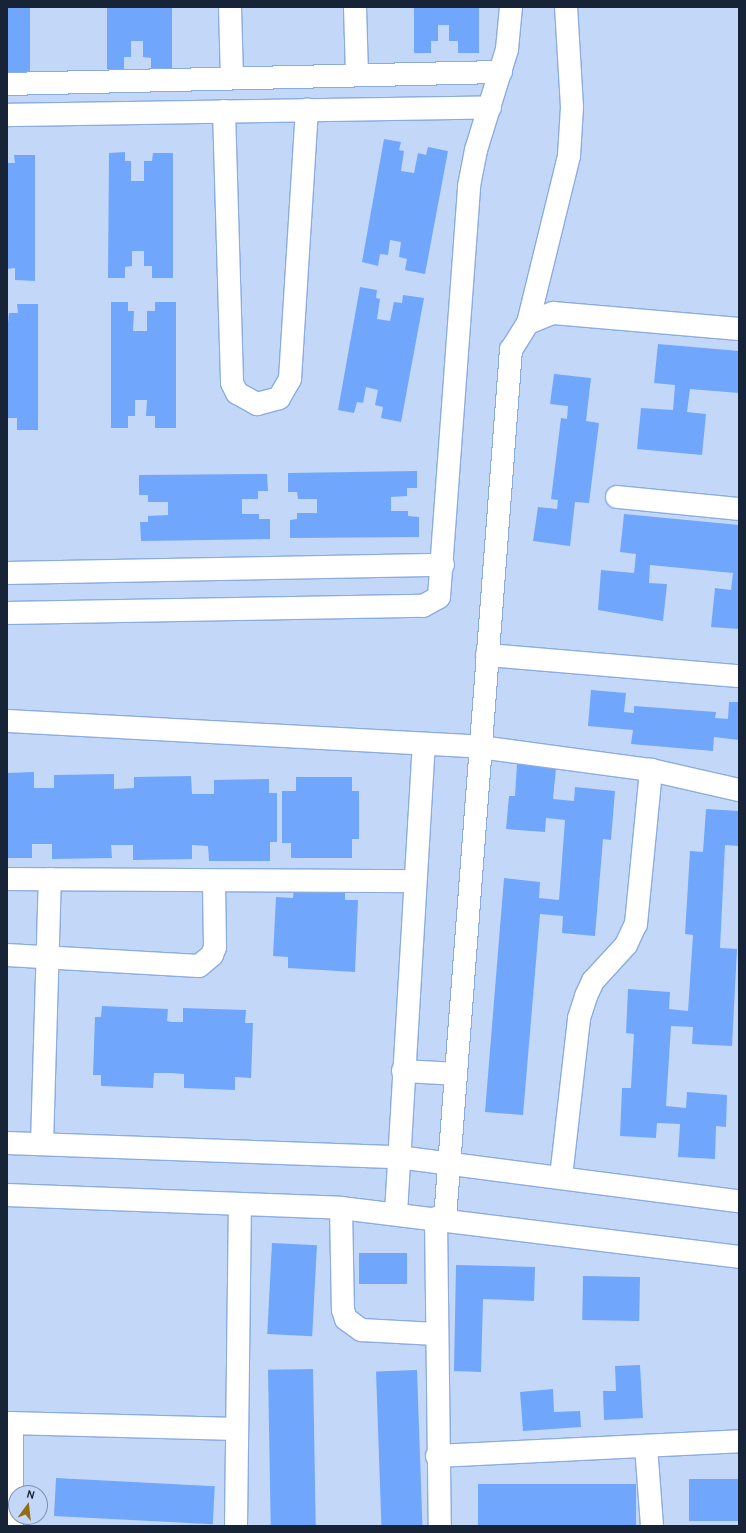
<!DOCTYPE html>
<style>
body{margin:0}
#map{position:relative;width:746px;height:1533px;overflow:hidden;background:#c3d8f9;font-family:Cabin,sans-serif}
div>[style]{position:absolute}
.building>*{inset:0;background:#71a6fd;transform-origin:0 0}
.roads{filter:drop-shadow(1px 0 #8bace1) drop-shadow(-1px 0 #8bace1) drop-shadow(0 1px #8bace1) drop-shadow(0 -1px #8bace1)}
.street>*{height:22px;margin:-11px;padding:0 11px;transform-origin:11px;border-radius:11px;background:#fff}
span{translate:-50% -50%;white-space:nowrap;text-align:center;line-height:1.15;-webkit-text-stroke:3px #c3d8f9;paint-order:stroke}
.frame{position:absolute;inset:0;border:8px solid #172438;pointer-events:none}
.north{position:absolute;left:8px;top:1485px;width:40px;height:40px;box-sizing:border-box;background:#c3d8f9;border:1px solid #7e90ac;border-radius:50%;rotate:15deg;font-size:11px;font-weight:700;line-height:16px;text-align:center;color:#172438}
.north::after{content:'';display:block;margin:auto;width:14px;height:18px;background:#956c16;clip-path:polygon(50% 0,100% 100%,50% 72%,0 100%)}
</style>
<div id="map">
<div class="building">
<div style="left:7px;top:7px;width:23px;height:65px"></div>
<div style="clip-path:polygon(107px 7px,172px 7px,172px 69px,151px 69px,151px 58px,143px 57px,143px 41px,131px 41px,131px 57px,124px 57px,124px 69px,107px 69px)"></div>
<div style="clip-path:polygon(414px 7px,479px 7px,479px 53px,458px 53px,458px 41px,449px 41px,449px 25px,438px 25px,438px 41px,431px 41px,431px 53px,414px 53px)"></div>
<div style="clip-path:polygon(384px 139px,401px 142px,399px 150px,404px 151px,401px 171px,414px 173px,418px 153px,426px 155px,428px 147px,448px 151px,425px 274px,405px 270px,407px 259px,399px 257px,401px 242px,390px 240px,388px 255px,380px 254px,378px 266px,362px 262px)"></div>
<div style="clip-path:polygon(125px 152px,125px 161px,131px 161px,131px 181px,144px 181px,144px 161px,152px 161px,153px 153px,173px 153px,173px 278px,152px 278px,152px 266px,144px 266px,144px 251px,132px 251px,132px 266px,125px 267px,125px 278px,108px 278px,109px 153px)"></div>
<div style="clip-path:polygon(14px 155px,35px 155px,35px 281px,15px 280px,15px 268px,7px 269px,7px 163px,15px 163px)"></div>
<div style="clip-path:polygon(360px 287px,377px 290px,376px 298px,380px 299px,377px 319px,390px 321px,394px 302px,402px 303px,403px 295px,424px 298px,401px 422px,381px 418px,383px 407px,375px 405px,378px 390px,366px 387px,363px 403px,357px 402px,354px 413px,338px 410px)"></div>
<div style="clip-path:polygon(111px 302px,128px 302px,128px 311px,134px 311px,133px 331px,147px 331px,147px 311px,155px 311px,155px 302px,176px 302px,176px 428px,155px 428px,155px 416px,146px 416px,147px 400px,135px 400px,135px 416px,128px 416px,128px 428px,111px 428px)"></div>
<div style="clip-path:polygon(17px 304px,38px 304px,38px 430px,17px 430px,17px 418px,8px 418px,7px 333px,9px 313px,18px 313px)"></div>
<div style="clip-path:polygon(658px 344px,739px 351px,739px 393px,690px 389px,687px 412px,706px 414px,702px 455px,637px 449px,641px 408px,673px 410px,675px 385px,654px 383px)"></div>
<div style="clip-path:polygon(554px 374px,591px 378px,586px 421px,599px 423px,589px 503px,575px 502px,570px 546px,533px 541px,538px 507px,557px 509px,558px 500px,551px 499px,561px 418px,567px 419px,568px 406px,550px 404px)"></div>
<div style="clip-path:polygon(417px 471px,417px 488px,407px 488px,407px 496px,391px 497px,391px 511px,408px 511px,408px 516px,419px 517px,419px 537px,290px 538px,290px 520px,297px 519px,297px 513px,317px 513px,317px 499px,298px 499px,297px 492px,288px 492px,288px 473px)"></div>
<div style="clip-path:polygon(267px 474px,268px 491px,258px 491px,258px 499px,242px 499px,242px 514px,259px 514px,259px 519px,270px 519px,270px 539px,141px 541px,140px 522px,148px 522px,148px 516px,168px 515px,168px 502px,148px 502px,148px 495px,139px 495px,139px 475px)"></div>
<div style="clip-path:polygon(624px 514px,739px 525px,739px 629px,711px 627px,715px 588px,731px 590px,733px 573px,650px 565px,649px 583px,667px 584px,663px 621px,598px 610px,601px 570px,634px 573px,636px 554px,620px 552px)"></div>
<div style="clip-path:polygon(591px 690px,626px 693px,624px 712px,634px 713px,634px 706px,716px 712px,715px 718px,728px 719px,729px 702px,739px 702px,739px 740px,714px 737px,713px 751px,631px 744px,633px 730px,588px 726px)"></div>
<div style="clip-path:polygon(517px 764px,556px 768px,553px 799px,574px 801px,575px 787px,615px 791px,611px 840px,603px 839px,595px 936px,562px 933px,563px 916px,540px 914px,523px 1115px,485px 1112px,504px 878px,540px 882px,539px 898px,559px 900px,565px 820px,546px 818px,545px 832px,506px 829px,509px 796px,515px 796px)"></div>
<div style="clip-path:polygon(34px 772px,34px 788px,54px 788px,54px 775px,114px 774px,114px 789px,134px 788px,134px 777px,191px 776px,192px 794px,214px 794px,214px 780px,269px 779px,269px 793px,277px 793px,277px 842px,270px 842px,270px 861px,209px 861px,208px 846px,192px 845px,192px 859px,133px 860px,133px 845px,111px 845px,112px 858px,52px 859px,52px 844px,32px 844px,32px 858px,7px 858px,7px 773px)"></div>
<div style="clip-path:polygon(296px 777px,352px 777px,352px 791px,359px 791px,359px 839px,352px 839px,352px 858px,291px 858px,291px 843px,282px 843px,282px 791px,296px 791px)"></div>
<div style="clip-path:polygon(706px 809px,739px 811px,739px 846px,725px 845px,720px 948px,737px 949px,732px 1046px,692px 1044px,693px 1027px,671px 1026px,666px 1106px,686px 1108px,687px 1092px,727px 1095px,726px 1127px,716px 1126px,715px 1159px,678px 1157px,680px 1124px,657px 1123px,656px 1138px,620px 1136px,622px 1088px,631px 1088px,634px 1034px,626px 1033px,628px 989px,670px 992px,669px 1009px,688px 1011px,693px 935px,685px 934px,690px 851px,703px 852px)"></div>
<div style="clip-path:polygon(294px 888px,345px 890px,345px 900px,358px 900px,355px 972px,288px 968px,288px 957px,273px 956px,276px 897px,293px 898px)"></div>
<div style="clip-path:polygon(102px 1006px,168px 1009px,167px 1021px,172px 1022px,183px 1022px,183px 1008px,246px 1010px,245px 1023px,253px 1023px,251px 1078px,235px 1077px,235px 1090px,184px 1088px,184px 1074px,171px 1073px,154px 1073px,153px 1088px,101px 1086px,101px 1075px,93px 1075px,95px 1017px,101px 1017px)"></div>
<div style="left:272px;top:1243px;width:45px;height:91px;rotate:3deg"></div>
<div style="left:359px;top:1253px;width:48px;height:31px"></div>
<div style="clip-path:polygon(456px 1265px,535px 1267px,534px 1301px,483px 1299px,481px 1372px,454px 1371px)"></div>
<div style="left:583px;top:1276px;width:57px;height:44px;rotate:1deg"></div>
<div style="clip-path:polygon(640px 1365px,643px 1418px,604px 1420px,603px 1391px,616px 1391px,615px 1366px)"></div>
<div style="left:313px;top:1369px;width:157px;height:45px;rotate:89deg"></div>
<div style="left:417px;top:1370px;width:156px;height:41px;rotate:88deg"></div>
<div style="clip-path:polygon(553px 1389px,554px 1412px,580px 1411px,581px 1427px,523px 1431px,520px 1392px)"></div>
<div style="left:56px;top:1478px;width:159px;height:38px;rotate:3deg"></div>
<div style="left:739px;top:1479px;width:42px;height:50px;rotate:90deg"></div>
<div style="left:636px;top:1484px;width:42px;height:158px;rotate:90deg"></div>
</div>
<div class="roads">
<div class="street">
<div style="left:230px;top:7px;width:71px;rotate:88.4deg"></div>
<div style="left:355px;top:7px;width:68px;rotate:88.3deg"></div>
<div style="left:7px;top:84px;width:494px;rotate:-1.4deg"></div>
<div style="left:224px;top:111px;width:272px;rotate:88.3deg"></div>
<div style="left:232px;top:383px;width:11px;rotate:63deg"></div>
<div style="left:237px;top:393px;width:23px;rotate:29deg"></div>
<div style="left:257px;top:404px;width:23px;rotate:-15deg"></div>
<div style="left:279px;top:398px;width:22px;rotate:-60deg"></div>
<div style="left:290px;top:379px;width:270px;rotate:-86.4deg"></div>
<div style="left:7px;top:115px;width:483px;rotate:-0.9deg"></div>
<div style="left:528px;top:323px;width:172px;rotate:-76.2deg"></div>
<div style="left:569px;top:156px;width:49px;rotate:-86.5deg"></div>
<div style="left:572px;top:107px;width:100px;rotate:-93.4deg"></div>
<div style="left:617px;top:497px;width:123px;rotate:5.6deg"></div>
<div style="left:7px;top:573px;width:436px;rotate:-1.1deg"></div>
<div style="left:7px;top:613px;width:416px;rotate:-1deg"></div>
<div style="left:423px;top:606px;width:18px;rotate:-29deg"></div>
<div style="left:439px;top:597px;width:412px;rotate:-85.8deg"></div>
<div style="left:469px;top:186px;width:37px;rotate:-79deg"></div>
<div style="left:476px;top:150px;width:106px;rotate:-72.9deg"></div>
<div style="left:507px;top:49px;width:42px;rotate:-84.6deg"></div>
<div style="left:487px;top:655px;width:253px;rotate:4.8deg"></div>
<div style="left:7px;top:721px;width:474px;rotate:3.1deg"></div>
<div style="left:480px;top:747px;width:173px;rotate:7.7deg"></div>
<div style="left:651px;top:770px;width:90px;rotate:12.8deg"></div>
<div style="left:7px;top:879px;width:408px;rotate:0.3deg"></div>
<div style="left:7px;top:955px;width:192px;rotate:3.3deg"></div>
<div style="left:199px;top:966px;width:17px;rotate:-40deg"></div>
<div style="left:212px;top:955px;width:9px;rotate:-69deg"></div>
<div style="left:215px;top:947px;width:66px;rotate:-90.9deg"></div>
<div style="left:403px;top:1071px;width:53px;rotate:3.2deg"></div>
<div style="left:7px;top:1143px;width:391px;rotate:2.1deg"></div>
<div style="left:398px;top:1157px;width:344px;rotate:7.4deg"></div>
<div style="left:42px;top:1144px;width:265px;rotate:-88.3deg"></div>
<div style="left:561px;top:1177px;width:160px;rotate:-83.5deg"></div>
<div style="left:579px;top:1018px;width:23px;rotate:-72deg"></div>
<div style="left:586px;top:996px;width:17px;rotate:-65deg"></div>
<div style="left:593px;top:981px;width:49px;rotate:-47.5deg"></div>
<div style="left:626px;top:945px;width:23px;rotate:-65deg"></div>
<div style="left:636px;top:924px;width:155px;rotate:-84.4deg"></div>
<div style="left:7px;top:1195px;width:334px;rotate:2.2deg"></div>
<div style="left:341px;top:1208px;width:401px;rotate:7deg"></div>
<div style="left:341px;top:1208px;width:102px;rotate:88.9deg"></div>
<div style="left:343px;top:1310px;width:9px;rotate:72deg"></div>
<div style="left:346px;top:1319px;width:19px;rotate:36deg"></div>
<div style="left:361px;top:1330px;width:75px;rotate:3.1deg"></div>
<div style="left:396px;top:1213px;width:470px;rotate:-86.6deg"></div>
<div style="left:436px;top:1218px;width:308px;rotate:89.3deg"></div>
<div style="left:445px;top:1219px;width:872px;rotate:-85.66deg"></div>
<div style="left:511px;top:350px;width:32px;rotate:-58deg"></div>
<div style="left:528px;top:323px;width:27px;rotate:-22deg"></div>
<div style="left:553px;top:313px;width:187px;rotate:4.9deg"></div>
<div style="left:7px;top:1423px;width:229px;rotate:1.5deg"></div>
<div style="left:12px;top:1423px;width:103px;rotate:90deg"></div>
<div style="left:646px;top:1446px;width:80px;rotate:85.7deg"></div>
<div style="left:437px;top:1456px;width:302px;rotate:-2.8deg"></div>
<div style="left:236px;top:1526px;width:322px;rotate:-89.3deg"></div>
</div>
</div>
<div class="frame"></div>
<div class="north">N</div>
</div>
